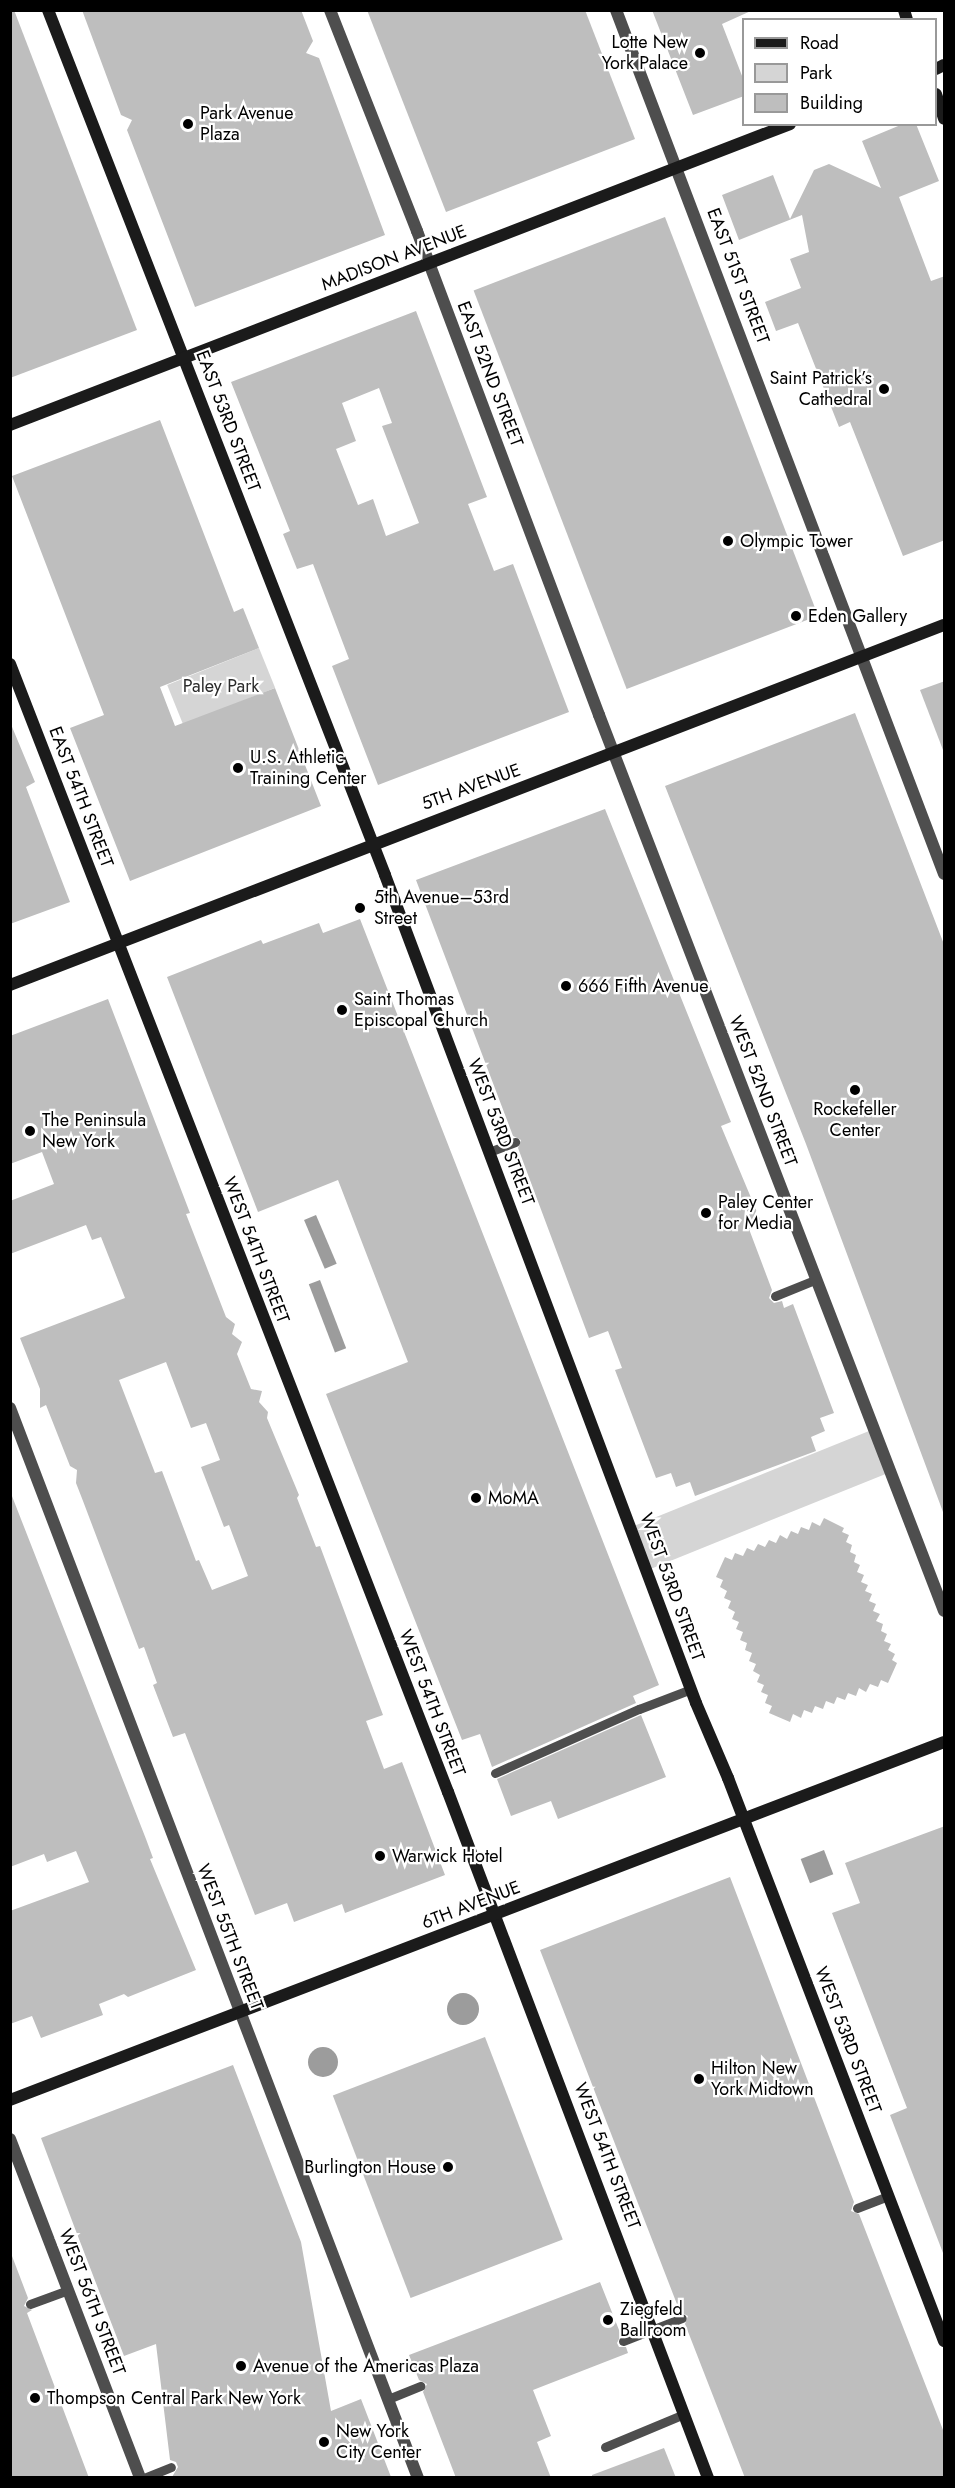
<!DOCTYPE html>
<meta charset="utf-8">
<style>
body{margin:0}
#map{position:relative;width:955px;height:2488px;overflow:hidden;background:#fff;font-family:Jost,sans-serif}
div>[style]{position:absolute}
.green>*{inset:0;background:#d5d5d5;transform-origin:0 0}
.water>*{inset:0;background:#9c9c9c;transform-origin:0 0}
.round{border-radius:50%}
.building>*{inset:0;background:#bebebe;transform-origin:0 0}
.service>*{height:9px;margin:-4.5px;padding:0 4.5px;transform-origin:4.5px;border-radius:4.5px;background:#4e4e4e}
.minor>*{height:12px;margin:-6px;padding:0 6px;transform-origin:6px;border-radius:6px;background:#4e4e4e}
.secondary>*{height:12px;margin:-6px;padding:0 6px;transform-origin:6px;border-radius:6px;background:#1b1b1b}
.dots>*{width:16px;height:16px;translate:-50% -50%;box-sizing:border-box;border:3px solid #fff;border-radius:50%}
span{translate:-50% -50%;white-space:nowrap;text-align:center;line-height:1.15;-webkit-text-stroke:4.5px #fff;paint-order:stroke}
.poi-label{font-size:18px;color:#000}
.right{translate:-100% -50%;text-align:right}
.left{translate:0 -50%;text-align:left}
.street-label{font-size:18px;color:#000}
.park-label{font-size:18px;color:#2c2c2c}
.frame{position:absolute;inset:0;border:12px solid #000;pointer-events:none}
.legend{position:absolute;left:742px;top:18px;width:195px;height:108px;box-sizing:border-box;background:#fff;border:2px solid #999;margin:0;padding:8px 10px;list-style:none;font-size:18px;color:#000}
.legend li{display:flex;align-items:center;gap:12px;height:30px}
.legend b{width:30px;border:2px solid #999}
</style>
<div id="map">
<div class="green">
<div style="left:259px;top:648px;width:43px;height:99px;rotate:68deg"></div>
<div style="left:874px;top:1429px;width:46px;height:263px;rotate:68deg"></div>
</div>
<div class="water">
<div style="left:316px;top:1215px;width:53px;height:13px;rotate:67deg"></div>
<div style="left:320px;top:1280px;width:73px;height:12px;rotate:69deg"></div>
<div style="left:824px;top:1850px;width:26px;height:25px;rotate:69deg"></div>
<div class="round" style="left:447px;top:1993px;width:32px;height:32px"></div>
<div class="round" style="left:308px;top:2047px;width:30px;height:30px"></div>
</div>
<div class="building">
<div style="clip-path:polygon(10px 10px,14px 10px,137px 330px,10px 378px)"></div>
<div style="clip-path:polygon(82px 10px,301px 10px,313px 41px,306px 53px,319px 58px,385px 235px,195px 307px,127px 130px,132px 120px,121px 115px)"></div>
<div style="clip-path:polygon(367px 10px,585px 10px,635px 139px,446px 212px)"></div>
<div style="clip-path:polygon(652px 10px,753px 10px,722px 24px,744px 81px,744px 96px,693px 115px)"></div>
<div style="clip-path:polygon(903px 124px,916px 124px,939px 181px,899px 197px,931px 281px,945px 276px,945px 540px,903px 556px,850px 422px,839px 427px,798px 323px,776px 331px,765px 302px,801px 288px,790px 259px,809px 252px,802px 215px,739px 240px,722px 195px,773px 175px,790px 219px,814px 170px,829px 164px,881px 188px,862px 141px)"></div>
<div style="left:665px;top:217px;width:427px;height:205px;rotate:69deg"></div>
<div style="clip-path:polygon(evenodd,416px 311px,487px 497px,468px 504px,494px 571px,513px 564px,569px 712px,378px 785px,332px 666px,349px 659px,313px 564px,297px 569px,283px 534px,290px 531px,231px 382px,416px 311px,379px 388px,392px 423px,382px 426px,419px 523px,386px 536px,373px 499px,358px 505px,336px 449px,356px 441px,342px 403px,379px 388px)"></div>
<div style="clip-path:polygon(160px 420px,234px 612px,243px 608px,259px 648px,160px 687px,175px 726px,275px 688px,321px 806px,130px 881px,70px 728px,104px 715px,12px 476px)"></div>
<div style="clip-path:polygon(945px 681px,945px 750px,943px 750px,920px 690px)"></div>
<div style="clip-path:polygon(855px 713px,945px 947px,943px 1512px,806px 1144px,665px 786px)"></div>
<div style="clip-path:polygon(10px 722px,35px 782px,26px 787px,70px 902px,10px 924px)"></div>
<div style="clip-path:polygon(605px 809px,731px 1122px,721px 1126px,762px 1224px,749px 1229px,772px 1290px,769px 1298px,774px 1303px,782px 1301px,784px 1308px,793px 1304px,834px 1413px,820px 1418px,825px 1431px,811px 1437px,816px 1451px,695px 1496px,690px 1482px,676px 1487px,671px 1473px,656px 1478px,615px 1370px,622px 1368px,608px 1331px,589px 1338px,518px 1148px,521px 1140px,513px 1136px,416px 880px)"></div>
<div style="clip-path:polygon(360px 919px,659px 1685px,633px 1696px,636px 1703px,492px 1767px,480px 1734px,462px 1740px,326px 1394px,408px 1362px,338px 1180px,258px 1212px,167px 977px,261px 940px,263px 944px,319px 923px,323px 933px)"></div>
<div style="clip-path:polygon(evenodd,108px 999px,190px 1213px,186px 1214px,226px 1317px,235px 1324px,232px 1334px,242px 1342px,237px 1354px,251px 1389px,262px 1391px,259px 1402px,268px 1412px,267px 1418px,299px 1495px,297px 1498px,309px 1529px,316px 1547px,320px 1546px,383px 1715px,366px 1721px,384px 1769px,402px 1762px,445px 1875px,345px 1913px,342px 1904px,294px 1922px,287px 1903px,255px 1915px,185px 1733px,173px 1737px,153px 1685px,157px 1683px,144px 1647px,139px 1649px,83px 1501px,76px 1483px,77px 1470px,70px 1466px,46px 1405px,40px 1408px,40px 1389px,20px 1338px,125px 1298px,101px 1237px,92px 1240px,86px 1225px,10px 1254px,10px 1201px,54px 1184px,42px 1152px,10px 1164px,10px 1036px,108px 999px,166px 1362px,191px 1428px,206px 1423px,220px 1460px,201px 1467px,224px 1527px,229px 1525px,248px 1576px,212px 1590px,199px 1560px,196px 1561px,162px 1471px,155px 1473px,119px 1380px,166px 1362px)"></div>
<div style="clip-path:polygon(10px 1491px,146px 1839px,153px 1858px,150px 1859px,196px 1970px,128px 1997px,124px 1994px,99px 2004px,103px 2015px,41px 2038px,32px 2016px,10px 2024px,10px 1911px,89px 1882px,76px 1851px,47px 1862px,44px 1854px,10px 1867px)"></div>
<div style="clip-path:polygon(824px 1518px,844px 1528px,842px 1532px,849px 1535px,846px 1542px,852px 1545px,850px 1552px,856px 1555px,854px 1562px,860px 1565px,857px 1572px,864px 1575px,861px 1582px,868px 1585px,865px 1591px,872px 1594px,869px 1601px,876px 1604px,873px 1611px,880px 1614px,876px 1621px,883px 1624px,881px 1631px,887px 1634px,884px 1641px,891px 1644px,888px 1650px,895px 1654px,892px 1660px,897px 1663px,888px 1683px,881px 1680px,878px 1687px,870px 1684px,866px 1692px,859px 1688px,856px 1696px,848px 1693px,845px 1700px,837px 1697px,834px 1704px,826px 1701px,823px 1709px,815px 1706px,812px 1713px,804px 1710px,801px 1718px,793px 1714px,790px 1722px,769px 1713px,772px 1706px,765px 1703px,768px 1695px,761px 1692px,764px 1685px,757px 1682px,760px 1675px,753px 1671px,756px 1664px,749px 1661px,752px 1653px,745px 1650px,747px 1643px,740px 1640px,743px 1632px,736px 1629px,739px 1622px,732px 1619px,735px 1612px,728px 1608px,731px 1601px,724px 1598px,727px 1591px,720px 1587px,723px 1580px,716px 1577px,725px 1557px,732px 1560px,735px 1553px,743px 1556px,747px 1548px,754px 1551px,758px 1544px,765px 1547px,769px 1540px,776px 1543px,780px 1535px,787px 1539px,791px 1531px,798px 1534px,801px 1527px,809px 1530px,812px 1522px,820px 1526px)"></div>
<div style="clip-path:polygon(641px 1715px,666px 1777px,558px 1819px,551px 1801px,511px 1816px,497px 1779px)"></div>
<div style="clip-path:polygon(945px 1826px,945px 2253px,943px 2253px,890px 2115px,907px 2108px,832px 1913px,860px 1903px,845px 1863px)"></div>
<div style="clip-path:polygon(730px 1877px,854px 2202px,851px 2211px,859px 2214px,945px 2435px,945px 2478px,745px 2478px,685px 2324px,688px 2316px,680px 2312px,540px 1950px)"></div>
<div style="left:485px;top:2037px;width:217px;height:163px;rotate:69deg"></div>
<div style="clip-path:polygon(233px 2065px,301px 2242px,331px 2411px,361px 2399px,391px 2477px,172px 2477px,178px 2467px,176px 2462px,170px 2460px,156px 2344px,124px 2356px,74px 2226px,41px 2138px)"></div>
<div style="clip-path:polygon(12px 2256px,28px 2298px,24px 2306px,32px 2310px,27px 2313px,89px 2478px,10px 2478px)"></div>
<div style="clip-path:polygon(600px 2282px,621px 2335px,617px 2343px,619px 2347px,626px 2347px,628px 2353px,533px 2390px,551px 2436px,537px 2442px,551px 2478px,456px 2478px,423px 2392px,427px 2384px,419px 2380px,409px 2355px)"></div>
<div style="clip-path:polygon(664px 2448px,676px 2478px,592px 2478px,592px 2475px)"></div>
</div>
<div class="service">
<div style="left:489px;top:1152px;width:28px;rotate:-21deg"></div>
<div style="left:775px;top:1296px;width:45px;rotate:-22deg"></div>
<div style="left:495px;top:1773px;width:158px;rotate:-24deg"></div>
<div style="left:639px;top:1709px;width:56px;rotate:-21deg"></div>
<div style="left:857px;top:2208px;width:34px;rotate:-21deg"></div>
<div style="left:30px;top:2304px;width:40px;rotate:-20.2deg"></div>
<div style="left:623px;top:2341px;width:63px;rotate:-21.3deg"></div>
<div style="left:388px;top:2399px;width:35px;rotate:-22deg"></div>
<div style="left:605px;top:2447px;width:86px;rotate:-22.7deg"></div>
<div style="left:144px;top:2478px;width:29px;rotate:-22deg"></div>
</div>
<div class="minor">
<div style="left:330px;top:10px;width:238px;rotate:68.5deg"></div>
<div style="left:417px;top:231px;width:517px;rotate:69.39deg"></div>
<div style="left:599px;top:715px;width:960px;rotate:68.94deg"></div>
<div style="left:616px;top:10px;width:924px;rotate:69.21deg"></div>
<div style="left:10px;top:1408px;width:1145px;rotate:69.13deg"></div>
<div style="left:10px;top:2139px;width:363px;rotate:69deg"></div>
</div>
<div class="secondary">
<div style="left:48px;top:10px;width:928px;rotate:68.71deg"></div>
<div style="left:385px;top:875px;width:884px;rotate:69.41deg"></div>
<div style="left:696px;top:1703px;width:82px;rotate:66.9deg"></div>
<div style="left:728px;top:1778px;width:603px;rotate:69.01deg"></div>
<div style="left:904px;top:10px;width:10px;rotate:73deg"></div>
<div style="left:936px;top:69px;width:9px;rotate:-27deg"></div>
<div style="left:936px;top:94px;width:26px;rotate:72deg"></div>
<div style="left:10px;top:425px;width:836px;rotate:-21.1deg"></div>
<div style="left:10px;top:664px;width:1210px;rotate:68.78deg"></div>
<div style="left:448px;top:1792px;width:734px;rotate:69.24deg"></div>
<div style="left:10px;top:985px;width:1001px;rotate:-21.08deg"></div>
<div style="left:10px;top:2100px;width:1000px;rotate:-20.97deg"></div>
</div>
<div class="dots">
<div style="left:700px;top:53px;background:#000"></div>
<div style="left:188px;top:124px;background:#000"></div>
<div style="left:884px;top:389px;background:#000"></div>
<div style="left:728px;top:541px;background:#000"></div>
<div style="left:796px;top:616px;background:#000"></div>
<div style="left:238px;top:768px;background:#000"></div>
<div style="left:360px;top:908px;background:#000"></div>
<div style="left:566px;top:986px;background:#000"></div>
<div style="left:342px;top:1010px;background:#000"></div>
<div style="left:855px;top:1090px;background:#000"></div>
<div style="left:30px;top:1131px;background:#000"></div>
<div style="left:706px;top:1213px;background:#000"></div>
<div style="left:476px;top:1498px;background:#000"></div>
<div style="left:380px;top:1856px;background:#000"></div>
<div style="left:699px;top:2079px;background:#000"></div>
<div style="left:448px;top:2167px;background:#000"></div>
<div style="left:608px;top:2320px;background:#000"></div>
<div style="left:241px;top:2366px;background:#000"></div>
<div style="left:35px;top:2398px;background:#000"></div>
<div style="left:324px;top:2442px;background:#000"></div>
</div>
<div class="poi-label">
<span class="right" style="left:688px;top:53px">Lotte New<br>York Palace</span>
<span class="left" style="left:200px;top:124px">Park Avenue<br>Plaza</span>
<span class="right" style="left:872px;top:389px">Saint Patrick’s<br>Cathedral</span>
<span class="left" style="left:740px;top:541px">Olympic Tower</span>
<span class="left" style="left:808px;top:616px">Eden Gallery</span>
<span class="left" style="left:250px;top:768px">U.S. Athletic<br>Training Center</span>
<span class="left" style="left:374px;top:908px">5th Avenue–53rd<br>Street</span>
<span class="left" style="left:578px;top:986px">666 Fifth Avenue</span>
<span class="left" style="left:354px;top:1010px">Saint Thomas<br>Episcopal Church</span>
<span style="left:855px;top:1120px">Rockefeller<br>Center</span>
<span class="left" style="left:42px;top:1131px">The Peninsula<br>New York</span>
<span class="left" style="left:718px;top:1213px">Paley Center<br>for Media</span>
<span class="left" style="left:488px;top:1498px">MoMA</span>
<span class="left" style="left:392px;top:1856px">Warwick Hotel</span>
<span class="left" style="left:711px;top:2079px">Hilton New<br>York Midtown</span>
<span class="right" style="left:436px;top:2167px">Burlington House</span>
<span class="left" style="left:620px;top:2320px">Ziegfeld<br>Ballroom</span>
<span class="left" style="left:253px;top:2366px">Avenue of the Americas Plaza</span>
<span class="left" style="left:47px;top:2398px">Thompson Central Park New York</span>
<span class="left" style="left:336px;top:2442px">New York<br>City Center</span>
</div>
<div class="street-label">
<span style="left:394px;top:258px;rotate:-21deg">MADISON AVENUE</span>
<span style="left:738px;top:276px;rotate:69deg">EAST 51ST STREET</span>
<span style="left:490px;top:374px;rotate:69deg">EAST 52ND STREET</span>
<span style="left:228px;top:421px;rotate:69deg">EAST 53RD STREET</span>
<span style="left:471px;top:787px;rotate:-20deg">5TH AVENUE</span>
<span style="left:81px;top:797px;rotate:69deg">EAST 54TH STREET</span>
<span style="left:763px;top:1091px;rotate:69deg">WEST 52ND STREET</span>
<span style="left:501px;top:1132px;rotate:69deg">WEST 53RD STREET</span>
<span style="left:256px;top:1250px;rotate:69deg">WEST 54TH STREET</span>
<span style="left:672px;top:1587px;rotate:70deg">WEST 53RD STREET</span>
<span style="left:432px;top:1703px;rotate:69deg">WEST 54TH STREET</span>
<span style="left:471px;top:1905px;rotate:-21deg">6TH AVENUE</span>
<span style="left:230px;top:1937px;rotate:69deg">WEST 55TH STREET</span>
<span style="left:848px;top:2040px;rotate:69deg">WEST 53RD STREET</span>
<span style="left:607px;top:2156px;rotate:69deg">WEST 54TH STREET</span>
<span style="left:92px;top:2302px;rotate:69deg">WEST 56TH STREET</span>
</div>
<div class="park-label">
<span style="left:221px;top:686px">Paley Park</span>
</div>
<div class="frame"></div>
<ul class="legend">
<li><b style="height:8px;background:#1b1b1b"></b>Road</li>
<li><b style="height:16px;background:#d5d5d5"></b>Park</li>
<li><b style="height:16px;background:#bebebe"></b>Building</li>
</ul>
</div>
